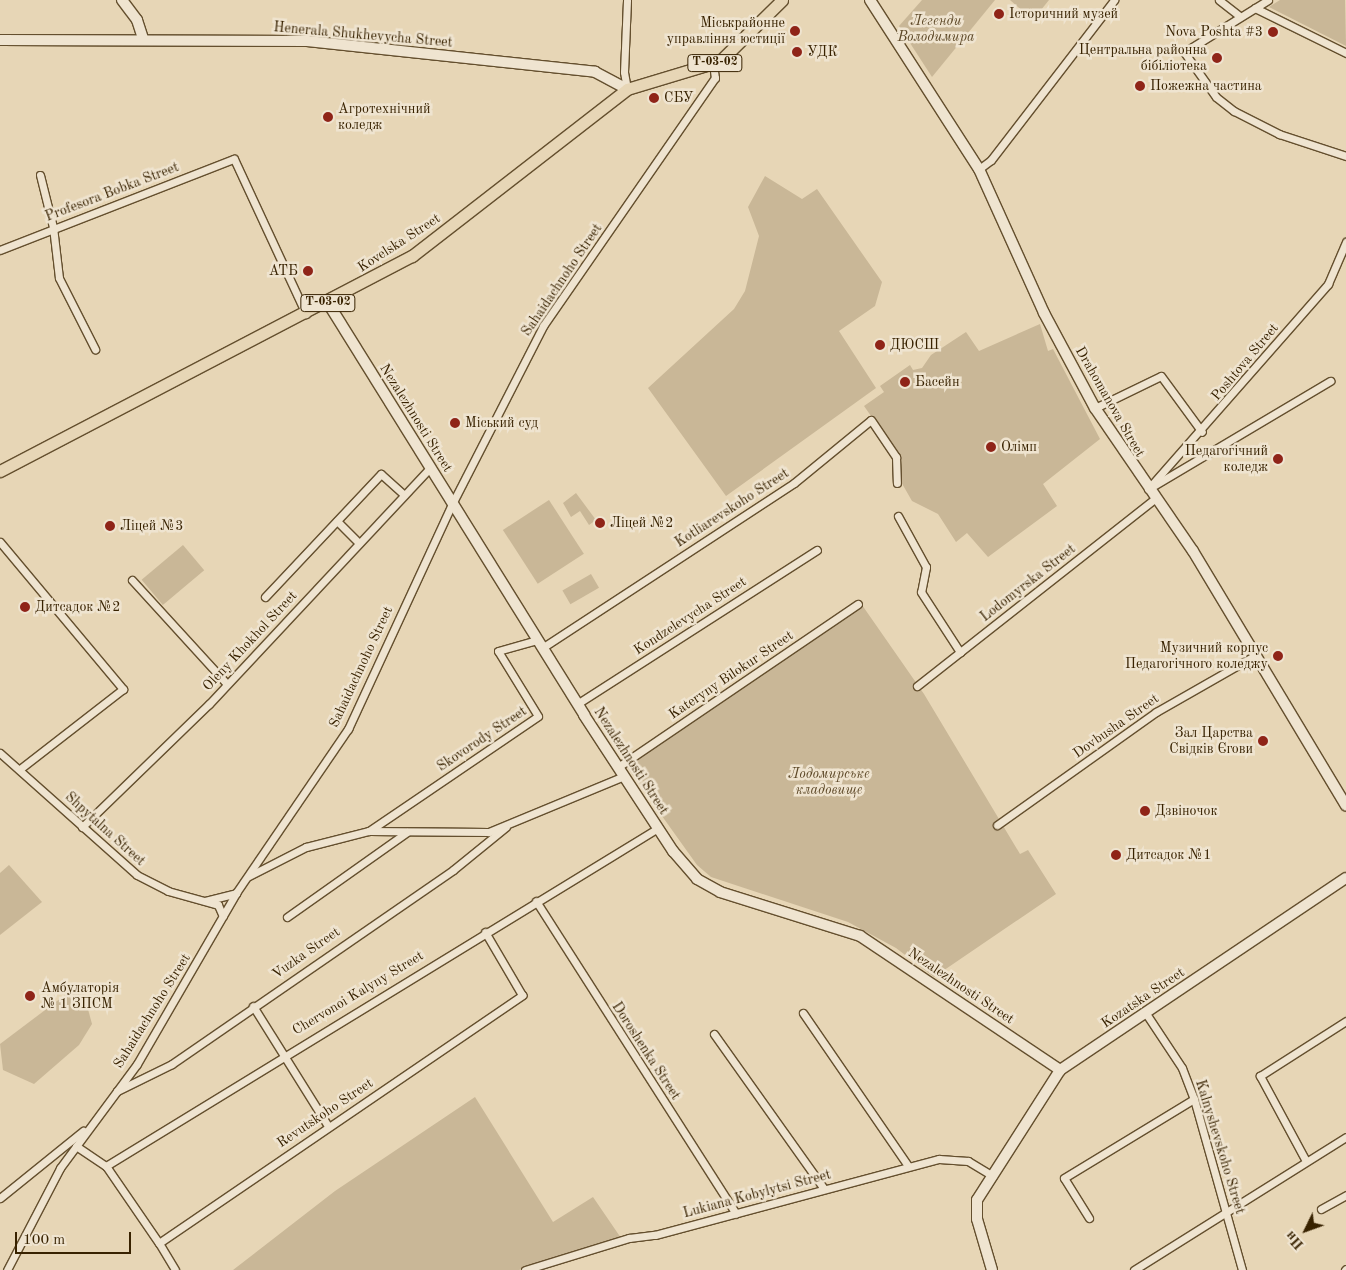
<!DOCTYPE html>
<meta charset="utf-8">
<style>
body{margin:0}
#map{position:relative;width:1346px;height:1270px;overflow:hidden;background:#e7d6b6;font-family:"Old Standard TT",serif}
div>[style]{position:absolute}
.green>*{inset:0;background:#c9b797;transform-origin:0 0}
.roads{filter:drop-shadow(1px 0 #644f2e) drop-shadow(-1px 0 #644f2e) drop-shadow(0 1px #644f2e) drop-shadow(0 -1px #644f2e)}
.street>*{height:7px;margin:-3.5px;padding:0 3.5px;transform-origin:3.5px;border-radius:3.5px;background:#efe4d0}
.secondary>*{height:10px;margin:-5px;padding:0 5px;transform-origin:5px;border-radius:5px;background:#efe4d0}
.primary>*{height:11px;margin:-5.5px;padding:0 5.5px;transform-origin:5.5px;border-radius:5.5px;background:#e7d6b6}
.dots>*{width:14px;height:14px;translate:-50% -50%;box-sizing:border-box;border:2px solid #efe4d0;border-radius:50%}
span{translate:-50% -50%;white-space:nowrap;text-align:center;line-height:1.15;-webkit-text-stroke:5px #efe4d0;paint-order:stroke}
.shield-label span{padding:1px 4px;background:#efe4d0;border:1px solid;border-radius:4px;-webkit-text-stroke-width:0}
.shield-label{font-size:12px;color:#382200;font-weight:700}
.poi-label{font-size:14px;color:#382200}
.left{translate:0 -50%;text-align:left}
.right{translate:-100% -50%;text-align:right}
.park-label{font-size:14px;color:#5c4726;font-style:italic}
.street-label{font-size:14px;color:#382200}
.north{position:absolute;left:1281px;top:1205px;width:50px;height:50px;-webkit-text-stroke:4px #efe4d0;paint-order:stroke;rotate:228deg;font-size:14px;font-weight:700;line-height:20px;text-align:center;color:#382200}
.north::after{content:'';display:block;margin:auto;width:18px;height:22px;background:#382200;clip-path:polygon(50% 0,100% 100%,50% 72%,0 100%)}
.scale{position:absolute;left:15px;top:1232px;width:116px;height:22px;box-sizing:border-box;border:2px solid #382200;border-top:0;padding-left:6px;font-size:15px;line-height:18px;white-space:nowrap;color:#382200;-webkit-text-stroke:4px #efe4d0;paint-order:stroke}
</style>
<div id="map">
<div class="green">
<div style="clip-path:polygon(922px 0,995px 0,932px 77px,899px 26px)"></div>
<div style="clip-path:polygon(1010px 0,1049px 0,1033px 20px)"></div>
<div style="clip-path:polygon(1280px 0,1345px 0,1346px 46px,1269px 7px)"></div>
<div style="clip-path:polygon(765px 176px,802px 199px,817px 189px,882px 282px,875px 306px,839px 331px,876px 388px,726px 496px,648px 388px,734px 309px,745px 291px,759px 236px,748px 207px)"></div>
<div style="clip-path:polygon(1040px 324px,1048px 351px,1053px 349px,1100px 439px,1043px 484px,1057px 506px,988px 557px,967px 533px,956px 542px,938px 514px,912px 501px,900px 480px,899px 456px,864px 406px,884px 392px,880px 386px,910px 365px,913px 370px,922px 368px,931px 355px,966px 332px,979px 351px)"></div>
<div style="clip-path:polygon(576px 493px,596px 520px,589px 525px,580px 511px,571px 517px,563px 503px)"></div>
<div style="left:549px;top:500px;width:64px;height:55px;rotate:57deg"></div>
<div style="left:183px;top:545px;width:33px;height:54px;rotate:50deg"></div>
<div style="left:591px;top:574px;width:16px;height:33px;rotate:60deg"></div>
<div style="clip-path:polygon(862px 605px,924px 694px,1020px 854px,1028px 850px,1056px 894px,934px 977px,896px 948px,848px 922px,711px 877px,697px 865px,627px 767px)"></div>
<div style="clip-path:polygon(9px 865px,42px 902px,0 935px,0 873px)"></div>
<div style="clip-path:polygon(81px 983px,92px 1024px,79px 1045px,34px 1084px,3px 1070px,0 1044px)"></div>
<div style="clip-path:polygon(475px 1097px,553px 1222px,593px 1197px,621px 1238px,519px 1270px,233px 1270px,335px 1191px)"></div>
</div>
<div class="roads">
<div class="street">
<div style="left:1219px;top:0;width:24px;rotate:38deg"></div>
<div style="left:1268px;top:0;width:99px;rotate:148.2deg"></div>
<div style="left:1184px;top:52px;width:55px;rotate:54.6deg"></div>
<div style="left:1216px;top:97px;width:23px;rotate:38deg"></div>
<div style="left:1234px;top:111px;width:51px;rotate:27.1deg"></div>
<div style="left:1279px;top:134px;width:71px;rotate:18.2deg"></div>
<div style="left:1255px;top:8px;width:102px;rotate:26.3deg"></div>
<div style="left:627px;top:89px;width:17px;rotate:-100deg"></div>
<div style="left:624px;top:72px;width:72px;rotate:-87.6deg"></div>
<div style="left:979px;top:169px;width:15px;rotate:-37deg"></div>
<div style="left:991px;top:160px;width:202px;rotate:-52.4deg"></div>
<div style="left:40px;top:175px;width:54px;rotate:76deg"></div>
<div style="left:53px;top:227px;width:51px;rotate:83.3deg"></div>
<div style="left:59px;top:278px;width:80px;rotate:63.1deg"></div>
<div style="left:0;top:250px;width:251px;rotate:-21.3deg"></div>
<div style="left:234px;top:159px;width:171px;rotate:65.1deg"></div>
<div style="left:1095px;top:408px;width:73px;rotate:-25.9deg"></div>
<div style="left:1161px;top:376px;width:69px;rotate:53.8deg"></div>
<div style="left:1155px;top:485px;width:204px;rotate:-30.7deg"></div>
<div style="left:1148px;top:489px;width:273px;rotate:-48.7deg"></div>
<div style="left:1328px;top:284px;width:46px;rotate:-66.8deg"></div>
<div style="left:898px;top:516px;width:58px;rotate:61.2deg"></div>
<div style="left:926px;top:567px;width:25px;rotate:101deg"></div>
<div style="left:921px;top:592px;width:72px;rotate:57deg"></div>
<div style="left:337px;top:521px;width:31px;rotate:45deg"></div>
<div style="left:0;top:542px;width:192px;rotate:50.1deg"></div>
<div style="left:123px;top:689px;width:130px;rotate:142.2deg"></div>
<div style="left:132px;top:580px;width:139px;rotate:47.6deg"></div>
<div style="left:265px;top:597px;width:169px;rotate:-46.7deg"></div>
<div style="left:381px;top:474px;width:31px;rotate:42deg"></div>
<div style="left:542px;top:648px;width:301px;rotate:-33.2deg"></div>
<div style="left:794px;top:483px;width:99px;rotate:-39.3deg"></div>
<div style="left:871px;top:420px;width:45px;rotate:56deg"></div>
<div style="left:896px;top:457px;width:26px;rotate:88deg"></div>
<div style="left:917px;top:686px;width:303px;rotate:-38.2deg"></div>
<div style="left:577px;top:704px;width:285px;rotate:-32.7deg"></div>
<div style="left:0;top:753px;width:183px;rotate:41.7deg"></div>
<div style="left:137px;top:875px;width:35px;rotate:27deg"></div>
<div style="left:168px;top:891px;width:52px;rotate:15.6deg"></div>
<div style="left:218px;top:905px;width:12px;rotate:66deg"></div>
<div style="left:618px;top:767px;width:290px;rotate:-34.2deg"></div>
<div style="left:997px;top:825px;width:195px;rotate:-35.4deg"></div>
<div style="left:1156px;top:712px;width:113px;rotate:-29.7deg"></div>
<div style="left:82px;top:827px;width:177px;rotate:-44.1deg"></div>
<div style="left:209px;top:704px;width:323px;rotate:-46.9deg"></div>
<div style="left:369px;top:831px;width:204px;rotate:-34.2deg"></div>
<div style="left:538px;top:716px;width:76px;rotate:-121.6deg"></div>
<div style="left:498px;top:651px;width:41px;rotate:-15.8deg"></div>
<div style="left:249px;top:876px;width:64px;rotate:-27deg"></div>
<div style="left:306px;top:847px;width:65px;rotate:-14.3deg"></div>
<div style="left:369px;top:831px;width:120px;rotate:0.5deg"></div>
<div style="left:489px;top:832px;width:146px;rotate:-22.5deg"></div>
<div style="left:205px;top:901px;width:32px;rotate:-14deg"></div>
<div style="left:536px;top:901px;width:371px;rotate:57.4deg"></div>
<div style="left:287px;top:917px;width:147px;rotate:-35.3deg"></div>
<div style="left:253px;top:1006px;width:142px;rotate:58deg"></div>
<div style="left:1145px;top:1012px;width:67px;rotate:56.5deg"></div>
<div style="left:1182px;top:1068px;width:33px;rotate:69deg"></div>
<div style="left:1194px;top:1099px;width:178px;rotate:74.3deg"></div>
<div style="left:803px;top:1013px;width:186px;rotate:55.5deg"></div>
<div style="left:714px;top:1034px;width:190px;rotate:54.6deg"></div>
<div style="left:117px;top:1091px;width:61px;rotate:-26.1deg"></div>
<div style="left:172px;top:1064px;width:341px;rotate:-34.6deg"></div>
<div style="left:453px;top:870px;width:68px;rotate:-39.1deg"></div>
<div style="left:76px;top:1146px;width:36px;rotate:34deg"></div>
<div style="left:106px;top:1166px;width:647px;rotate:-31.48deg"></div>
<div style="left:1306px;top:1161px;width:97px;rotate:-118.4deg"></div>
<div style="left:1260px;top:1076px;width:102px;rotate:-32.6deg"></div>
<div style="left:106px;top:1166px;width:93px;rotate:55.5deg"></div>
<div style="left:159px;top:1243px;width:440px;rotate:-34.3deg"></div>
<div style="left:522px;top:995px;width:73px;rotate:-120.4deg"></div>
<div style="left:0;top:1198px;width:107px;rotate:-38.9deg"></div>
<div style="left:1321px;top:1209px;width:29px;rotate:-29deg"></div>
<div style="left:1089px;top:1218px;width:47px;rotate:-122deg"></div>
<div style="left:1064px;top:1178px;width:152px;rotate:-31.3deg"></div>
<div style="left:159px;top:1243px;width:31px;rotate:59deg"></div>
<div style="left:7px;top:1270px;width:115px;rotate:-62.5deg"></div>
<div style="left:60px;top:1168px;width:129px;rotate:-53.5deg"></div>
<div style="left:137px;top:1064px;width:198px;rotate:-59.9deg"></div>
<div style="left:236px;top:893px;width:199px;rotate:-55.7deg"></div>
<div style="left:348px;top:729px;width:248px;rotate:-65.2deg"></div>
<div style="left:452px;top:504px;width:200px;rotate:-62.9deg"></div>
<div style="left:543px;top:326px;width:302px;rotate:-55.3deg"></div>
<div style="left:715px;top:78px;width:14px;rotate:-98deg"></div>
<div style="left:525px;top:1270px;width:109px;rotate:-17.1deg"></div>
<div style="left:629px;top:1238px;width:26px;rotate:-7deg"></div>
<div style="left:655px;top:1235px;width:294px;rotate:-15deg"></div>
<div style="left:939px;top:1159px;width:29px;rotate:4deg"></div>
<div style="left:968px;top:1161px;width:29px;rotate:31deg"></div>
<div style="left:1134px;top:1270px;width:250px;rotate:-32.1deg"></div>
<div style="left:1345px;top:1270px;width:1px;rotate:-45deg"></div>
</div>
<div class="secondary">
<div style="left:122px;top:0;width:25px;rotate:53deg"></div>
<div style="left:137px;top:20px;width:20px;rotate:72deg"></div>
<div style="left:870px;top:0;width:201px;rotate:57.2deg"></div>
<div style="left:979px;top:169px;width:158px;rotate:65.7deg"></div>
<div style="left:1044px;top:313px;width:108px;rotate:61.8deg"></div>
<div style="left:1095px;top:408px;width:173px;rotate:55.6deg"></div>
<div style="left:1193px;top:551px;width:297px;rotate:59deg"></div>
<div style="left:0;top:40px;width:307px;rotate:0.2deg"></div>
<div style="left:307px;top:41px;width:290px;rotate:6.1deg"></div>
<div style="left:595px;top:72px;width:36px;rotate:28deg"></div>
<div style="left:328px;top:303px;width:485px;rotate:58.1deg"></div>
<div style="left:584px;top:715px;width:163px;rotate:56.8deg"></div>
<div style="left:673px;top:851px;width:37px;rotate:49deg"></div>
<div style="left:697px;top:879px;width:26px;rotate:29deg"></div>
<div style="left:720px;top:892px;width:147px;rotate:17.4deg"></div>
<div style="left:860px;top:936px;width:241px;rotate:33.8deg"></div>
<div style="left:992px;top:1270px;width:53px;rotate:-106.4deg"></div>
<div style="left:977px;top:1219px;width:19px;rotate:-90deg"></div>
<div style="left:977px;top:1200px;width:154px;rotate:-57.4deg"></div>
<div style="left:1060px;top:1070px;width:344px;rotate:-33.9deg"></div>
</div>
<div class="primary">
<div style="left:0;top:471px;width:465px;rotate:-27.6deg"></div>
<div style="left:412px;top:256px;width:272px;rotate:-37.8deg"></div>
<div style="left:627px;top:89px;width:97px;rotate:-16.8deg"></div>
<div style="left:720px;top:61px;width:87px;rotate:-44.5deg"></div>
</div>
</div>
<div class="dots">
<div style="left:999px;top:14px;background:#8f2418"></div>
<div style="left:795px;top:31px;background:#8f2418"></div>
<div style="left:1273px;top:32px;background:#8f2418"></div>
<div style="left:797px;top:52px;background:#8f2418"></div>
<div style="left:1217px;top:58px;background:#8f2418"></div>
<div style="left:1140px;top:86px;background:#8f2418"></div>
<div style="left:654px;top:98px;background:#8f2418"></div>
<div style="left:328px;top:117px;background:#8f2418"></div>
<div style="left:308px;top:271px;background:#8f2418"></div>
<div style="left:880px;top:345px;background:#8f2418"></div>
<div style="left:905px;top:382px;background:#8f2418"></div>
<div style="left:455px;top:423px;background:#8f2418"></div>
<div style="left:991px;top:447px;background:#8f2418"></div>
<div style="left:1278px;top:459px;background:#8f2418"></div>
<div style="left:600px;top:523px;background:#8f2418"></div>
<div style="left:110px;top:526px;background:#8f2418"></div>
<div style="left:25px;top:607px;background:#8f2418"></div>
<div style="left:1278px;top:656px;background:#8f2418"></div>
<div style="left:1263px;top:741px;background:#8f2418"></div>
<div style="left:1145px;top:811px;background:#8f2418"></div>
<div style="left:1116px;top:855px;background:#8f2418"></div>
<div style="left:30px;top:996px;background:#8f2418"></div>
</div>
<div class="shield-label">
<span style="left:715px;top:63px">Т-03-02</span>
<span style="left:328px;top:303px">Т-03-02</span>
</div>
<div class="poi-label">
<span class="left" style="left:1009px;top:14px">Історичний музей</span>
<span class="right" style="left:785px;top:31px">Міськрайонне<br>управління юстиції</span>
<span class="right" style="left:1263px;top:32px">Nova Poshta #3</span>
<span class="right" style="left:1207px;top:58px">Центральна районна<br>бібіліотека</span>
<span class="left" style="left:807px;top:52px">УДК</span>
<span class="left" style="left:1150px;top:86px">Пожежна частина</span>
<span class="left" style="left:664px;top:98px">СБУ</span>
<span class="left" style="left:338px;top:117px">Агротехнічний<br>коледж</span>
<span class="right" style="left:298px;top:271px">АТБ</span>
<span class="left" style="left:890px;top:345px">ДЮСШ</span>
<span class="left" style="left:915px;top:382px">Басейн</span>
<span class="left" style="left:465px;top:423px">Міський суд</span>
<span class="left" style="left:1001px;top:447px">Олімп</span>
<span class="right" style="left:1268px;top:459px">Педагогічний<br>коледж</span>
<span class="left" style="left:610px;top:523px">Ліцей №2</span>
<span class="left" style="left:120px;top:526px">Ліцей №3</span>
<span class="left" style="left:35px;top:607px">Дитсадок №2</span>
<span class="right" style="left:1268px;top:656px">Музичний корпус<br>Педагогічного коледжу</span>
<span class="right" style="left:1253px;top:741px">Зал Царства<br>Свідків Єгови</span>
<span class="left" style="left:1155px;top:811px">Дзвіночок</span>
<span class="left" style="left:1126px;top:855px">Дитсадок №1</span>
<span class="left" style="left:41px;top:996px">Амбулаторія<br>№ 1 ЗПСМ</span>
</div>
<div class="park-label">
<span style="left:936px;top:29px">Легенди<br>Володимира</span>
<span style="left:829px;top:782px">Лодомирське<br>кладовище</span>
</div>
<div class="street-label">
<span style="left:363px;top:35px;rotate:5deg">Henerala Shukhevycha Street</span>
<span style="left:112px;top:192px;rotate:-21deg">Profesora Bobka Street</span>
<span style="left:399px;top:243px;rotate:-33deg">Kovelska Street</span>
<span style="left:562px;top:280px;rotate:-56deg">Sahaidachnoho Street</span>
<span style="left:1245px;top:362px;rotate:-50deg">Poshtova Street</span>
<span style="left:1110px;top:402px;rotate:60deg">Drahomanova Street</span>
<span style="left:416px;top:418px;rotate:58deg">Nezalezhnosti Street</span>
<span style="left:732px;top:508px;rotate:-33deg">Kotliarevskoho Street</span>
<span style="left:1028px;top:583px;rotate:-38deg">Lodomyrska Street</span>
<span style="left:690px;top:616px;rotate:-33deg">Kondzelevycha Street</span>
<span style="left:250px;top:641px;rotate:-47deg">Oleny Khokhol Street</span>
<span style="left:361px;top:667px;rotate:-65deg">Sahaidachnoho Street</span>
<span style="left:731px;top:675px;rotate:-34deg">Kateryny Bilokur Street</span>
<span style="left:1116px;top:726px;rotate:-35deg">Dovbusha Street</span>
<span style="left:482px;top:739px;rotate:-34deg">Skovorody Street</span>
<span style="left:631px;top:761px;rotate:57deg">Nezalezhnosti Street</span>
<span style="left:105px;top:829px;rotate:42deg">Shpytalna Street</span>
<span style="left:306px;top:953px;rotate:-35deg">Vuzka Street</span>
<span style="left:961px;top:986px;rotate:34deg">Nezalezhnosti Street</span>
<span style="left:358px;top:993px;rotate:-31deg">Chervonoi Kalyny Street</span>
<span style="left:1143px;top:998px;rotate:-34deg">Kozatska Street</span>
<span style="left:152px;top:1011px;rotate:-58deg">Sahaidachnoho Street</span>
<span style="left:646px;top:1051px;rotate:57deg">Doroshenka Street</span>
<span style="left:325px;top:1113px;rotate:-34deg">Revutskoho Street</span>
<span style="left:1220px;top:1147px;rotate:73deg">Kalnyshevskoho Street</span>
<span style="left:757px;top:1194px;rotate:-15deg">Lukiana Kobylytsi Street</span>
</div>
<div class="north">Пн</div>
<div class="scale">100 m</div>
</div>
